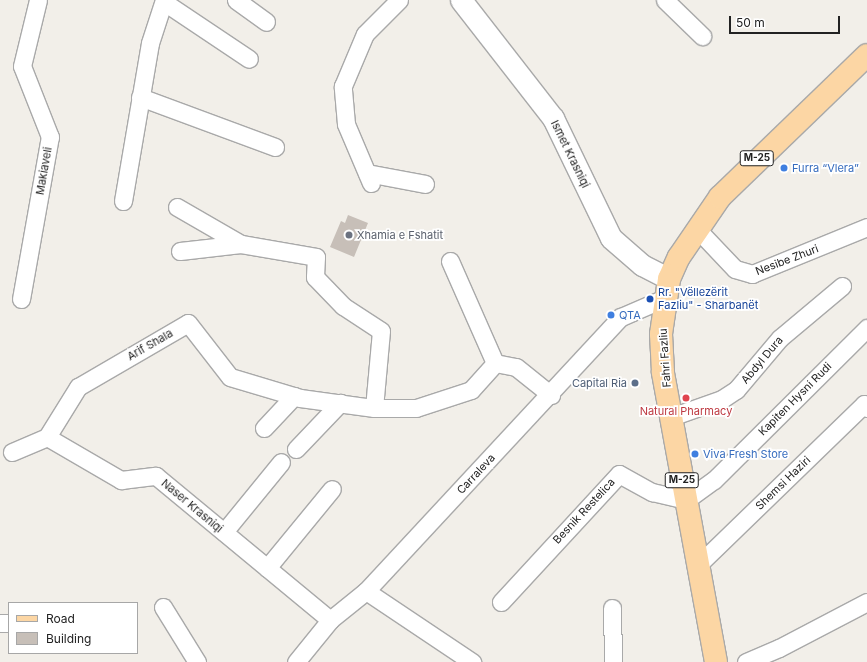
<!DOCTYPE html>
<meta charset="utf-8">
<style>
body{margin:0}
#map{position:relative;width:867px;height:662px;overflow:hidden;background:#f2efe9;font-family:Inter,sans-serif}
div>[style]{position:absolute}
.building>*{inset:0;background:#c7bfb8}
.roads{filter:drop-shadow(1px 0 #a9a9a9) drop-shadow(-1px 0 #a9a9a9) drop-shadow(0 1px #a9a9a9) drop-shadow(0 -1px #a9a9a9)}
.minor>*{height:17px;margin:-8.5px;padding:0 8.5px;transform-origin:8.5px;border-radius:8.5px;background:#fff}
.tertiary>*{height:21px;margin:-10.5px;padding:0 10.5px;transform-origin:10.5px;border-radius:10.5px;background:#fff}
.primary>*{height:22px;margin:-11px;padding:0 11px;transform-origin:11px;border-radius:11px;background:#fcd6a4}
.dots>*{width:11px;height:11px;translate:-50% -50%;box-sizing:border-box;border:2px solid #fff;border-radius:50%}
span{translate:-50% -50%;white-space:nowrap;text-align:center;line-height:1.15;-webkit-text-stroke:3.5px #fff;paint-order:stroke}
.shield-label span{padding:1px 3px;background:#fff;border:1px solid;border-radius:3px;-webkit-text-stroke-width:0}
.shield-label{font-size:10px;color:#222;font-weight:700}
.street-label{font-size:11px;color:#222}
.shop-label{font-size:11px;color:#366cbe}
.left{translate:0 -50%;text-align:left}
.worship-label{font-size:11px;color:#5b616d}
.transit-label{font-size:11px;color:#164399}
.service-label{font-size:11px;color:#4e5e75}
.right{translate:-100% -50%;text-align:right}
.health-label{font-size:11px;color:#be3a42}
.legend{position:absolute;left:8px;top:602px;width:130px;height:52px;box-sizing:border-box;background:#fff;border:1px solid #a7a7a7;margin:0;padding:5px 7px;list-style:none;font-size:12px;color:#222}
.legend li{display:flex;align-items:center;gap:8px;height:20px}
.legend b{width:20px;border:1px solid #a7a7a7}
.scale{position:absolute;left:729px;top:16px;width:111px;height:18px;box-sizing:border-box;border:2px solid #222;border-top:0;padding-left:5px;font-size:12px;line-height:14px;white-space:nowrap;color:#222;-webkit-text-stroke:3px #fff;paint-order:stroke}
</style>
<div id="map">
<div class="building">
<div style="clip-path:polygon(348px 215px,368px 223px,354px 257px,330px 247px,341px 221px,345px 223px)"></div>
</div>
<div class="roads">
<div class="minor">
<div style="left:236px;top:0;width:37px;rotate:36deg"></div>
<div style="left:665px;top:0;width:52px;rotate:44.2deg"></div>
<div style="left:164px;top:2px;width:102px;rotate:33.8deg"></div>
<div style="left:140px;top:97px;width:144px;rotate:20.3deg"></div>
<div style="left:367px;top:173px;width:59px;rotate:10.7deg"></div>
<div style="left:371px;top:183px;width:64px;rotate:-113deg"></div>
<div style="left:346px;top:124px;width:38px;rotate:-95deg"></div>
<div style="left:343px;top:86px;width:56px;rotate:-67.1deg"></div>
<div style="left:365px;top:34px;width:48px;rotate:-45deg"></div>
<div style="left:123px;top:201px;width:160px;rotate:-80.3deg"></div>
<div style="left:150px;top:43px;width:45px;rotate:-72deg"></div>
<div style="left:177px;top:207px;width:74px;rotate:30deg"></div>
<div style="left:697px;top:229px;width:55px;rotate:46.5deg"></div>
<div style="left:735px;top:269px;width:18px;rotate:16deg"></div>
<div style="left:752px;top:274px;width:124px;rotate:-22.2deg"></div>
<div style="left:180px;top:251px;width:61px;rotate:-6.5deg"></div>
<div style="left:241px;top:244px;width:76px;rotate:9.8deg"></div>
<div style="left:316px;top:257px;width:20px;rotate:93deg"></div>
<div style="left:315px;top:277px;width:40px;rotate:46deg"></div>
<div style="left:343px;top:306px;width:45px;rotate:33.3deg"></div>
<div style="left:381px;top:331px;width:77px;rotate:95.2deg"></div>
<div style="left:450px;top:261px;width:111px;rotate:66.2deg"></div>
<div style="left:21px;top:299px;width:165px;rotate:-79.9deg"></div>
<div style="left:50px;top:137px;width:76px;rotate:-111.5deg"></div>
<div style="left:22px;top:66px;width:68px;rotate:-76.4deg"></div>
<div style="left:495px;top:363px;width:21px;rotate:11deg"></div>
<div style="left:516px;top:367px;width:45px;rotate:38.7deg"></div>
<div style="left:671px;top:417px;width:54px;rotate:-19.4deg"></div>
<div style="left:722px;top:399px;width:17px;rotate:-33deg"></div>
<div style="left:736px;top:390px;width:68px;rotate:-49.8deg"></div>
<div style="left:780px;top:338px;width:81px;rotate:-40deg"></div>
<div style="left:264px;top:428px;width:44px;rotate:-46.8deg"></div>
<div style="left:47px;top:437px;width:86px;rotate:30.2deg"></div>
<div style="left:121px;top:480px;width:35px;rotate:-7deg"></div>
<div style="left:156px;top:476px;width:226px;rotate:39.6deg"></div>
<div style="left:296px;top:449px;width:64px;rotate:-46.3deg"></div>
<div style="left:12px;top:452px;width:38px;rotate:-23deg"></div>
<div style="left:47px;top:437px;width:59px;rotate:-58.2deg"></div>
<div style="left:78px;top:387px;width:127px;rotate:-30.2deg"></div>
<div style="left:188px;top:323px;width:68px;rotate:52.1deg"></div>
<div style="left:230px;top:377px;width:73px;rotate:16.7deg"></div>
<div style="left:300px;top:398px;width:75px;rotate:7.7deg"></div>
<div style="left:374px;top:408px;width:42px"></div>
<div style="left:416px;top:408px;width:58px;rotate:-18.1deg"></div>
<div style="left:471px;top:390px;width:36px;rotate:-48deg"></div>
<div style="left:224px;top:532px;width:90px;rotate:-50.8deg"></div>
<div style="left:698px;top:565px;width:231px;rotate:-44.1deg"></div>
<div style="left:864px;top:404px;width:5px;rotate:53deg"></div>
<div style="left:267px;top:568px;width:102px;rotate:-50.6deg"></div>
<div style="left:366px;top:591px;width:128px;rotate:33.8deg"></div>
<div style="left:501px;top:602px;width:174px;rotate:-47.3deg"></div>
<div style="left:619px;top:474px;width:38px;rotate:29deg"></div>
<div style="left:652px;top:492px;width:35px;rotate:13deg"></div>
<div style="left:686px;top:500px;width:34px;rotate:-36deg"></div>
<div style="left:714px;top:480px;width:216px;rotate:-44.8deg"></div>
<div style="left:163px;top:607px;width:65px;rotate:58.3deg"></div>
<div style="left:612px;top:608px;width:54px;rotate:88.9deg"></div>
<div style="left:0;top:623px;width:9px"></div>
<div style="left:296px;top:662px;width:54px;rotate:-51deg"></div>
<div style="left:330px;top:620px;width:46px;rotate:-38.9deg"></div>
<div style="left:366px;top:591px;width:374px;rotate:-47.1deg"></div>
<div style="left:621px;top:317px;width:48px;rotate:-23.4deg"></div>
<div style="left:746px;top:662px;width:36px;rotate:-23deg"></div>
<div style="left:779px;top:648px;width:99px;rotate:-27.6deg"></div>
</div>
<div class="tertiary">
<div style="left:461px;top:0;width:150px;rotate:52.1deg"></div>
<div style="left:553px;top:118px;width:133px;rotate:64.2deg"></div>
<div style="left:611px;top:238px;width:41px;rotate:41.1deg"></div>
<div style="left:642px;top:265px;width:30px;rotate:27deg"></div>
</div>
<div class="primary">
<div style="left:716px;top:662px;width:295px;rotate:-100.4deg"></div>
<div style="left:663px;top:372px;width:38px;rotate:-93deg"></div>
<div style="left:661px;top:334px;width:56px;rotate:-81.7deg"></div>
<div style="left:669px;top:279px;width:24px;rotate:-66deg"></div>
<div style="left:679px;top:257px;width:73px;rotate:-55.7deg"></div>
<div style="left:720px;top:197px;width:204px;rotate:-44deg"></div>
</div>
</div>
<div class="dots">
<div style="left:784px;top:168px;background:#3f7fe0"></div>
<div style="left:349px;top:235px;background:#6b7280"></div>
<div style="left:650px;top:299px;background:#1a4fb4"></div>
<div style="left:611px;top:315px;background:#3f7fe0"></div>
<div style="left:635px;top:383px;background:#5c6f8a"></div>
<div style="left:686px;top:398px;background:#e0444e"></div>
<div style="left:695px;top:454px;background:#3f7fe0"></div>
</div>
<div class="shield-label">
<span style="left:757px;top:158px">M-25</span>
<span style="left:682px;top:480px">M-25</span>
</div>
<div class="street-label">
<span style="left:570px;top:154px;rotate:64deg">Ismet Krasniqi</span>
<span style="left:44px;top:171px;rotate:-80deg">Makiaveli</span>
<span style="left:787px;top:260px;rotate:-21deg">Nesibe Zhuri</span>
<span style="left:150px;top:345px;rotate:-30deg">Arif Shala</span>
<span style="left:665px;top:358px;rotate:-94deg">Fahri Fazliu</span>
<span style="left:762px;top:360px;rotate:-50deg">Abdyl Dura</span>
<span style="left:795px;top:399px;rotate:-45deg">Kapiten Hysni Rudi</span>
<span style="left:476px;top:474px;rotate:-47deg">Carraleva</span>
<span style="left:783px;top:483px;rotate:-44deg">Shemsi Haziri</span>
<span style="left:192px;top:506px;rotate:40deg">Naser Krasniqi</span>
<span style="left:584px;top:511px;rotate:-47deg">Besnik Restelica</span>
</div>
<div class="shop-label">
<span class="left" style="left:792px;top:168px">Furra “Vlera”</span>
<span class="left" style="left:619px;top:315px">QTA</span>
<span class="left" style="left:703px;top:454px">Viva Fresh Store</span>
</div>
<div class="worship-label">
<span class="left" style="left:357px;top:235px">Xhamia e Fshatit</span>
</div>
<div class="transit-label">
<span class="left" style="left:658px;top:299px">Rr. "Vëllezërit<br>Fazliu" - Sharbanët</span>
</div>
<div class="service-label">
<span class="right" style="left:627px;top:383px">Capital Ria</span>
</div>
<div class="health-label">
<span style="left:686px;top:411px">Natural Pharmacy</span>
</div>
<ul class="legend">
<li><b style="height:5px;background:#fcd6a4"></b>Road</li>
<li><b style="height:11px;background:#c7bfb8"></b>Building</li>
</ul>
<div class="scale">50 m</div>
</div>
